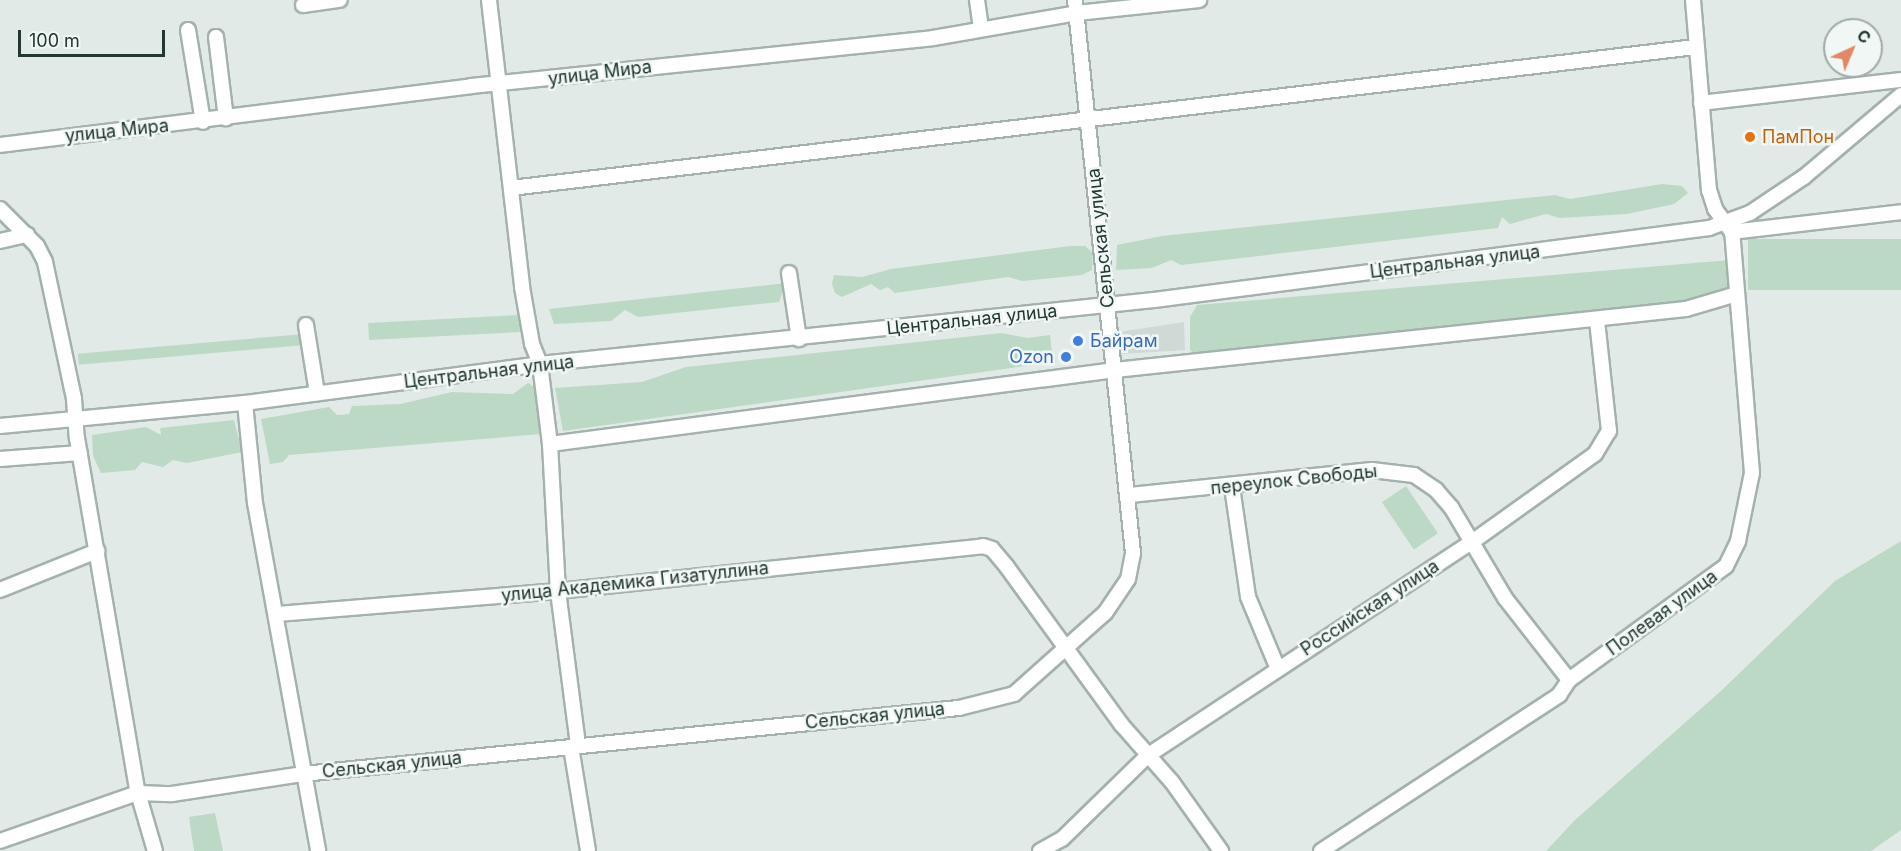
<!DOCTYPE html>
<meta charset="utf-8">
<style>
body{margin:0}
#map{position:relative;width:1901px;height:851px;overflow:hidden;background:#e1eae6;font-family:Inter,sans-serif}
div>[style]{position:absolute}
.built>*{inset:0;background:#cfd9d5}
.green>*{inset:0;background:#bcd9c5;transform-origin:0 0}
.roads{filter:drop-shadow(2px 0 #a4b1ad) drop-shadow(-2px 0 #a4b1ad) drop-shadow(0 2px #a4b1ad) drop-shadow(0 -2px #a4b1ad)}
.minor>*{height:14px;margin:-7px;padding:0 7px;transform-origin:7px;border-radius:7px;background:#fff}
.dots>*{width:16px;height:16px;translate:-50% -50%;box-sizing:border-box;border:3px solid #f1f7f4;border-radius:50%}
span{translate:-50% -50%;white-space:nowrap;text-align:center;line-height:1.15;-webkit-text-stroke:5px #f1f7f4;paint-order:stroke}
.street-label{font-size:18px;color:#233833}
.food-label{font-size:18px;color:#c56008}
.left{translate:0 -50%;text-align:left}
.shop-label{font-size:18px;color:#366cbe}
.right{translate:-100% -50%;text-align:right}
.north{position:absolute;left:1823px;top:18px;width:60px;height:60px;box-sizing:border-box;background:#f1f7f4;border:2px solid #9faba7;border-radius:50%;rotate:44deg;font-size:16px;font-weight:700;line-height:24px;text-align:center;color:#233833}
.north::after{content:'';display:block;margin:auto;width:21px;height:27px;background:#e28866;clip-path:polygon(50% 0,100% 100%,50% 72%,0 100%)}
.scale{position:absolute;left:18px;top:30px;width:147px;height:27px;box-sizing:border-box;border:3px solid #233833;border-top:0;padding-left:8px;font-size:18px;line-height:21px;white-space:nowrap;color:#233833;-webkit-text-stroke:4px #f1f7f4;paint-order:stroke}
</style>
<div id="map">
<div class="built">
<div style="clip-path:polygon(1184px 322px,1185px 350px,1121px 354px,1119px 332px)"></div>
</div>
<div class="green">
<div style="clip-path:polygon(1662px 184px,1682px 186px,1688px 193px,1674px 204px,1627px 214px,1560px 218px,1546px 214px,1510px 224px,1502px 217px,1498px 228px,1181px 265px,1171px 260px,1152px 268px,1116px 270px,1117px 245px,1162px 236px,1555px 195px,1570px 199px)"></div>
<div style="left:1901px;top:239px;width:51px;height:153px;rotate:90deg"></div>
<div style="clip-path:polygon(1070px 246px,1085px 246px,1093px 253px,1092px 270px,1082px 275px,1023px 281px,1008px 277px,895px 293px,888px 287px,880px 290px,871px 284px,842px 297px,835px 293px,832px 284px,834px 275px,862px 277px,891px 269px)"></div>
<div style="clip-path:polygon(1730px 260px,1732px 291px,1686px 302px,1195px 355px,1190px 350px,1190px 317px,1197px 305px)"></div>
<div style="clip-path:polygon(786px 283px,779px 302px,638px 317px,625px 310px,611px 321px,554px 324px,549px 309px)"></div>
<div style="left:519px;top:315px;width:17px;height:151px;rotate:87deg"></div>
<div style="clip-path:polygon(1002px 333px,1027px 338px,1050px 335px,1053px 362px,563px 431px,555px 388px,642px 382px,686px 367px)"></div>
<div style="left:304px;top:334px;width:11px;height:227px;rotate:85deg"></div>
<div style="clip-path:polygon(528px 383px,540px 391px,542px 434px,289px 455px,283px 462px,270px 464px,261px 419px,329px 407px,337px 415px,349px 414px,352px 406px,400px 404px,452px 392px,513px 394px)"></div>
<div style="clip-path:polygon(234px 420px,242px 452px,187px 463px,173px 460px,163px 467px,142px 462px,135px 470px,101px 473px,93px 456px,92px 435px,146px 427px,161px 435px,160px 428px)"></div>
<div style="left:1406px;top:486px;width:57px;height:29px;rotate:56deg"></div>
<div style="clip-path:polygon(1901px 541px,1901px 830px,1871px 851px,1546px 851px,1575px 820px,1722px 690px,1835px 581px)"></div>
<div style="clip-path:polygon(215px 813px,223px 851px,194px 851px,189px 817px)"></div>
</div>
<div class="roads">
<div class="minor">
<div style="left:489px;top:0;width:289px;rotate:83.4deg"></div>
<div style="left:522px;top:287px;width:58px;rotate:80deg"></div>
<div style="left:532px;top:344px;width:22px;rotate:68deg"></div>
<div style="left:540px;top:364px;width:81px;rotate:82.9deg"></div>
<div style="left:550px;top:444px;width:147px;rotate:86.9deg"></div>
<div style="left:558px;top:591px;width:156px;rotate:82.6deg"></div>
<div style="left:977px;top:0;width:29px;rotate:82deg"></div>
<div style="left:1693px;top:0;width:191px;rotate:85.2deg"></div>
<div style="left:1709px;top:190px;width:20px;rotate:72deg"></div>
<div style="left:1715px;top:209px;width:29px;rotate:54deg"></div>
<div style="left:1732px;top:232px;width:170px;rotate:-6.7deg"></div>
<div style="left:303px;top:5px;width:37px;rotate:-8deg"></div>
<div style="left:188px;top:30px;width:93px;rotate:80.7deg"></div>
<div style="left:216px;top:37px;width:82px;rotate:83deg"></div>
<div style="left:1701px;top:103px;width:201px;rotate:-6.6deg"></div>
<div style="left:0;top:145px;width:475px;rotate:-7.1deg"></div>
<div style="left:471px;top:86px;width:464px;rotate:-5.9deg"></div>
<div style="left:933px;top:38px;width:146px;rotate:-9.8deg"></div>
<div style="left:1077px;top:13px;width:123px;rotate:-6.1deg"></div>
<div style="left:511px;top:188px;width:1192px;rotate:-6.79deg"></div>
<div style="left:0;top:209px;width:52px;rotate:45deg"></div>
<div style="left:37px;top:246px;width:18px;rotate:63deg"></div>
<div style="left:45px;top:262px;width:140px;rotate:78deg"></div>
<div style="left:74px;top:399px;width:39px;rotate:86deg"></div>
<div style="left:77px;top:438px;width:360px;rotate:80.3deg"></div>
<div style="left:138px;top:793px;width:60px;rotate:73.7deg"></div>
<div style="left:0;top:241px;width:28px;rotate:-13deg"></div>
<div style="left:789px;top:273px;width:67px;rotate:81.4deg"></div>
<div style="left:306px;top:325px;width:69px;rotate:80.8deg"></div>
<div style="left:245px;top:403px;width:100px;rotate:84.3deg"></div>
<div style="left:255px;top:503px;width:354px;rotate:79.7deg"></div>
<div style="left:0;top:426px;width:246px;rotate:-5.4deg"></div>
<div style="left:245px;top:403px;width:298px;rotate:-7.5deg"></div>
<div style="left:540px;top:364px;width:617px;rotate:-5.95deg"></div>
<div style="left:1154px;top:300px;width:560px;rotate:-7.39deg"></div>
<div style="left:1709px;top:228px;width:44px;rotate:-20.1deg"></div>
<div style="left:1750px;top:213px;width:65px;rotate:-33.7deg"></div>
<div style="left:1804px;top:177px;width:127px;rotate:-40.2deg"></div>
<div style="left:550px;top:444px;width:570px;rotate:-7.46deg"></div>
<div style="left:1115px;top:370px;width:574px;rotate:-6.1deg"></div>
<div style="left:1686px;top:309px;width:53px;rotate:-16.4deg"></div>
<div style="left:0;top:459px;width:80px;rotate:-4.3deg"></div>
<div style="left:1232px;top:487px;width:111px;rotate:81.7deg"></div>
<div style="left:1248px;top:597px;width:78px;rotate:67.4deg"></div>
<div style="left:1130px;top:495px;width:243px;rotate:-5.9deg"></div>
<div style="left:1372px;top:470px;width:42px;rotate:6.8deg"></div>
<div style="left:1414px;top:475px;width:27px;rotate:34deg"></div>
<div style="left:1436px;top:490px;width:23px;rotate:49deg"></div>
<div style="left:1451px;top:507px;width:106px;rotate:59.3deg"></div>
<div style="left:1505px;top:598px;width:104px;rotate:52deg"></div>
<div style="left:0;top:590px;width:105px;rotate:-21.9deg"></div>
<div style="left:278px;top:614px;width:281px;rotate:-4.7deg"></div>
<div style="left:558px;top:591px;width:427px;rotate:-6deg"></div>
<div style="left:983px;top:546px;width:9px;rotate:18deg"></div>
<div style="left:992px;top:549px;width:23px;rotate:50deg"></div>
<div style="left:1007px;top:567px;width:194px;rotate:54deg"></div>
<div style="left:1121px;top:724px;width:77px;rotate:48.7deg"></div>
<div style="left:1172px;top:782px;width:85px;rotate:54.6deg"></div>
<div style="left:571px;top:747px;width:105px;rotate:80.7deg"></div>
<div style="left:0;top:841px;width:146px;rotate:-19.2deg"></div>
<div style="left:138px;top:793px;width:34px;rotate:2deg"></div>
<div style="left:172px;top:794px;width:133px;rotate:-8.7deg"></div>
<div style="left:303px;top:774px;width:659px;rotate:-5.75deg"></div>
<div style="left:959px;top:708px;width:57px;rotate:-14.3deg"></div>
<div style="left:1014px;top:694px;width:122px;rotate:-41.7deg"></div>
<div style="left:1105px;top:613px;width:41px;rotate:-55.9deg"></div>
<div style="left:1128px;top:579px;width:26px;rotate:-79deg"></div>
<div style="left:1133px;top:553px;width:556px;rotate:-95.99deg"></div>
<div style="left:1040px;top:851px;width:25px;rotate:-29deg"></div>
<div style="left:1062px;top:839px;width:119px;rotate:-44.3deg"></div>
<div style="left:1147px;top:756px;width:389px;rotate:-33.4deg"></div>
<div style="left:1472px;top:542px;width:151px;rotate:-35.6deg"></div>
<div style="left:1595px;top:454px;width:27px;rotate:-59deg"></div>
<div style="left:1609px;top:431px;width:112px;rotate:-96.2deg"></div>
<div style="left:1321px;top:851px;width:285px;rotate:-33.2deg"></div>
<div style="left:1559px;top:695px;width:18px;rotate:-56deg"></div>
<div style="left:1569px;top:680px;width:194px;rotate:-36deg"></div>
<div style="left:1726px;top:566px;width:28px;rotate:-64deg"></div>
<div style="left:1738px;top:541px;width:69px;rotate:-78.4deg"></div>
<div style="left:1752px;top:473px;width:242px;rotate:-94.7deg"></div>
</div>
</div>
<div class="dots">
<div style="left:1750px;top:137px;background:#e8710a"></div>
<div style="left:1078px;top:341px;background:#3f7fe0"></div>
<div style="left:1066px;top:357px;background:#3f7fe0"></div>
</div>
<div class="street-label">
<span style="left:600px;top:73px;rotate:-7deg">улица Мира</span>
<span style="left:117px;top:131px;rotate:-6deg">улица Мира</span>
<span style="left:1101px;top:238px;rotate:-96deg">Сельская улица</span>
<span style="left:1455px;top:262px;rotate:-7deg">Центральная улица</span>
<span style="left:972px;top:320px;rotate:-6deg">Центральная улица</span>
<span style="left:489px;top:372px;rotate:-7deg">Центральная улица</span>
<span style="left:1294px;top:480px;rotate:-6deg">переулок Свободы</span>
<span style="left:635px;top:582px;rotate:-6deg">улица Академика Гизатуллина</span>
<span style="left:1370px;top:608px;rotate:-33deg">Российская улица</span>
<span style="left:1662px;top:613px;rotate:-36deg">Полевая улица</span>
<span style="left:875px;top:716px;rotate:-6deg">Сельская улица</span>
<span style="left:392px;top:765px;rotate:-6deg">Сельская улица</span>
</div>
<div class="food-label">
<span class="left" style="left:1762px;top:137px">ПамПон</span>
</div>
<div class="shop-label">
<span class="left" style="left:1090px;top:341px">Байрам</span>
<span class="right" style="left:1054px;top:357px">Ozon</span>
</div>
<div class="north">С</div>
<div class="scale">100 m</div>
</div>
